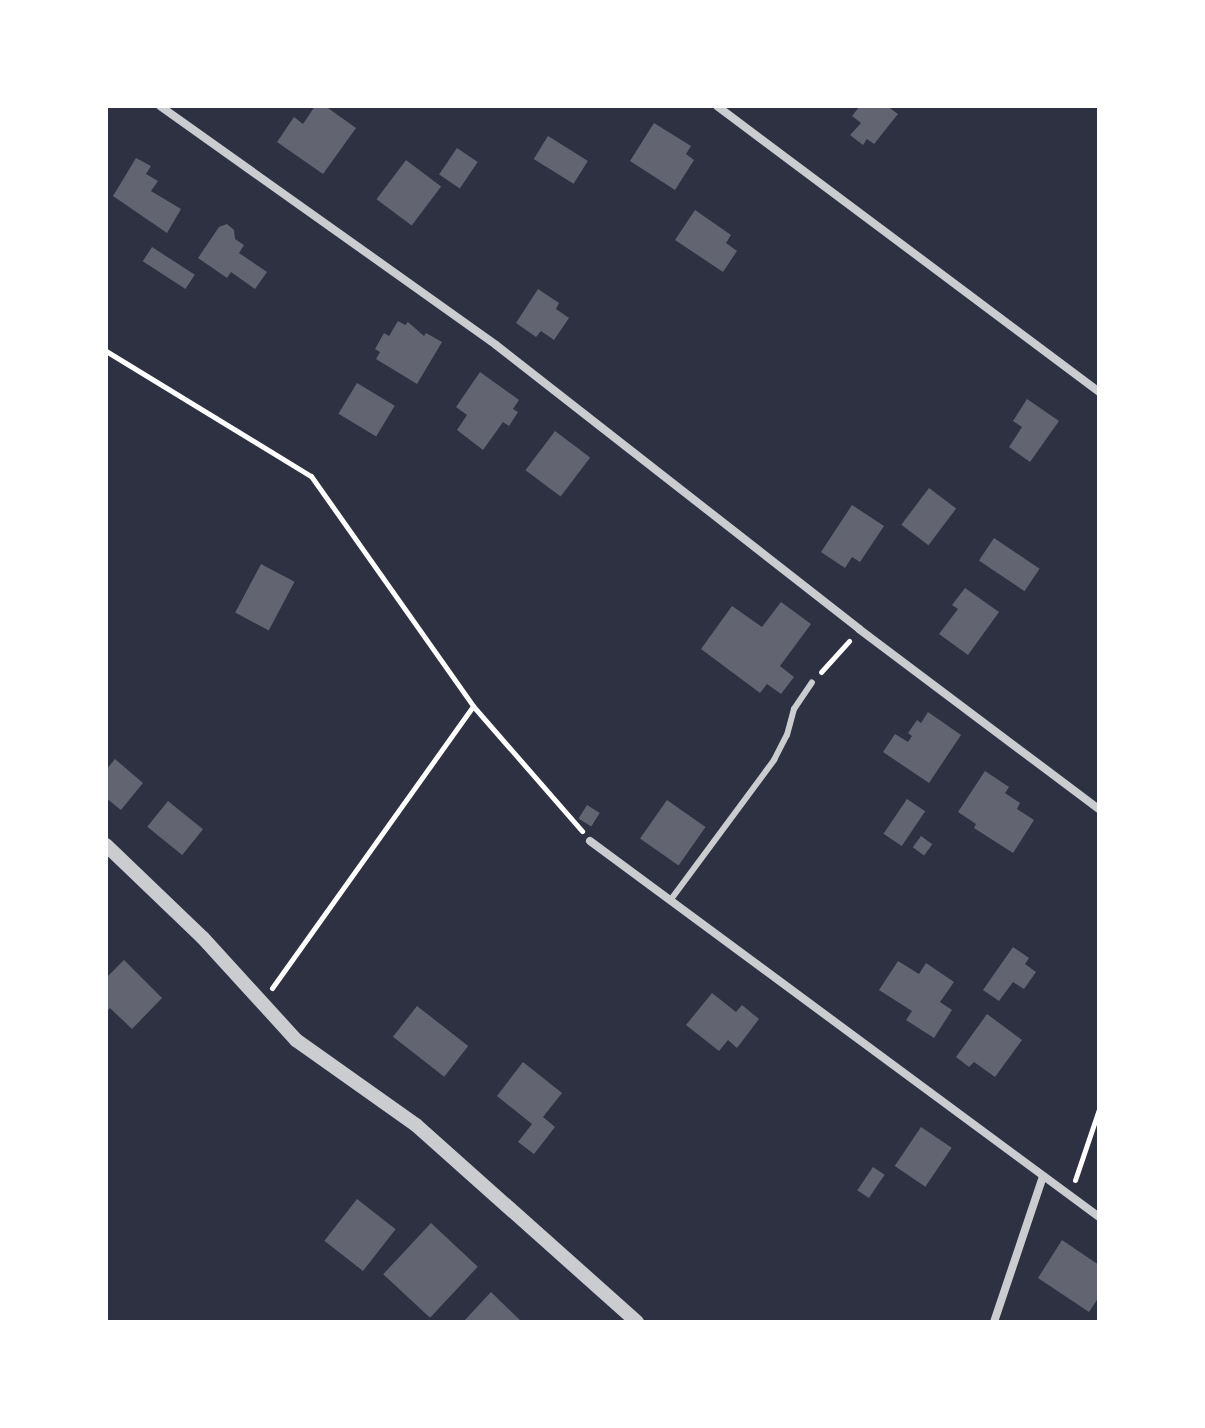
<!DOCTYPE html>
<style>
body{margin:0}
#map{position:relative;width:1205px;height:1428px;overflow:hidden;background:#2d3142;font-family:"Work Sans",sans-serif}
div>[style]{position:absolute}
.building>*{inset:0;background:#626471;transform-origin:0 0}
.path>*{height:5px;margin:-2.5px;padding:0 2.5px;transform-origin:2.5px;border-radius:2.5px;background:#fff}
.service>*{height:6px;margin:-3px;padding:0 3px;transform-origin:3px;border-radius:3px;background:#caccd0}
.minor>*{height:8px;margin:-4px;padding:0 4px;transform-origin:4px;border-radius:4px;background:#caccd0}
.tertiary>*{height:14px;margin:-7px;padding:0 7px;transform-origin:7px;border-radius:7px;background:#caccd0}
span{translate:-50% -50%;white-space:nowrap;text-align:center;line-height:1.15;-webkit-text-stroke:6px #fff;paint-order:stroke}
.frame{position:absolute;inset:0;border:108px solid #fff;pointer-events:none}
</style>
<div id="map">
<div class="building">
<div style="clip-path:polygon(315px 106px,325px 106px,356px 128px,323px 174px,277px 142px,294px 117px,303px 124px)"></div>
<div style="clip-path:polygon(860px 106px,887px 106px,898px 114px,874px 144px,867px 139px,863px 145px,850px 135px,861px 123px,852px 116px)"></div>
<div style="clip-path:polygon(654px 123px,691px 146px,686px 154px,694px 160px,675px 190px,630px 161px)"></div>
<div style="left:548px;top:136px;width:47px;height:27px;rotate:32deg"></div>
<div style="left:457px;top:148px;width:25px;height:32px;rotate:34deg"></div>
<div style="clip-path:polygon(136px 158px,151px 166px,146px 174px,158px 181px,151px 191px,181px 209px,167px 233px,113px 196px)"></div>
<div style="left:406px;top:160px;width:44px;height:49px;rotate:37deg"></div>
<div style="clip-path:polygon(695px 210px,731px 235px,726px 243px,737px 251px,723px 272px,675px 240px)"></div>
<div style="clip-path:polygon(227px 224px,234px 230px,235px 239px,244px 245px,239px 253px,267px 272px,255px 289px,231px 272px,227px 278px,198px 258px,219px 227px)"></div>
<div style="left:152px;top:247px;width:51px;height:17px;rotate:33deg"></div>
<div style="clip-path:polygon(538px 289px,559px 303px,556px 309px,569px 318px,554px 340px,541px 331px,536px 337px,516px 323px)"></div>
<div style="clip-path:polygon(398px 321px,405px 325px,408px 322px,424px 336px,426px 333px,442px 342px,417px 384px,376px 359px,380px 352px,375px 349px,384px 333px,389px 336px)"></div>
<div style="clip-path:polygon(480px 372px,519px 400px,513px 409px,518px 412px,509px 426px,503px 422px,483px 450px,457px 430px,467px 415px,456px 407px)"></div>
<div style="left:357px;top:383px;width:44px;height:36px;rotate:31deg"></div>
<div style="clip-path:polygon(1027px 399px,1059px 421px,1030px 462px,1009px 447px,1022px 427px,1013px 421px)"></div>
<div style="left:555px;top:431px;width:44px;height:49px;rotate:37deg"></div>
<div style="left:929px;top:488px;width:34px;height:46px;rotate:37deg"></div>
<div style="clip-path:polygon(852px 505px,884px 526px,860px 562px,852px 557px,845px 568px,821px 552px)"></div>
<div style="left:994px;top:538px;width:55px;height:27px;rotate:34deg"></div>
<div style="left:261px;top:564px;width:38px;height:55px;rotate:28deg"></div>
<div style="clip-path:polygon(965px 588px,999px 612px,968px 655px,939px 634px,958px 609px,952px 605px)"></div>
<div style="clip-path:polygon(781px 602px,811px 624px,780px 666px,794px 677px,781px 694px,767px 684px,760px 693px,701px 649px,732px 606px,762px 627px)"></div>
<div style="clip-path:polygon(928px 712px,961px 735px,929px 783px,883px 752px,895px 734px,908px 742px,912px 736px,908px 733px,917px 720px,921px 723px)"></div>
<div style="clip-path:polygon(115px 759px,143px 783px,121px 810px,106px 798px,106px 770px)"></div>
<div style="clip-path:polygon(985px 771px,1009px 787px,1005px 793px,1020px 803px,1017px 809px,1034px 820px,1013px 853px,974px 828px,976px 824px,958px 812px)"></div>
<div style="left:907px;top:799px;width:22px;height:42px;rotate:34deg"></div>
<div style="left:667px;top:800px;width:47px;height:47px;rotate:35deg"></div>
<div style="left:168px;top:801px;width:45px;height:33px;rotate:39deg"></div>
<div style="left:587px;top:805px;width:15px;height:16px;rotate:32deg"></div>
<div style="left:921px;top:836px;width:14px;height:14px;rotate:36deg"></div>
<div style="clip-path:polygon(1013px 947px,1029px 958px,1025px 964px,1036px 972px,1024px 989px,1013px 982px,999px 1001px,983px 990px)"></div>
<div style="clip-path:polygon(124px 960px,162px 998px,132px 1029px,110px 1008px,106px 1012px,106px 978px)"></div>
<div style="clip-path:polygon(898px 961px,919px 974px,926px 963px,954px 982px,940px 1002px,952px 1010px,934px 1038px,906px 1020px,912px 1011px,879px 990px)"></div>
<div style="clip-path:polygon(712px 993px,736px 1012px,742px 1005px,759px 1019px,737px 1048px,728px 1040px,719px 1051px,686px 1025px)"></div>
<div style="left:417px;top:1006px;width:65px;height:39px;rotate:38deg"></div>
<div style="clip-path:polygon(987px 1014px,1022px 1040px,995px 1077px,974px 1062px,969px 1067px,956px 1057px)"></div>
<div style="clip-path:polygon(523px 1062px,562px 1093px,543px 1117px,555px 1127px,534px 1154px,518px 1142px,532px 1124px,497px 1096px)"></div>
<div style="left:921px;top:1127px;width:37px;height:47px;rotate:34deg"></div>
<div style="left:873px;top:1167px;width:14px;height:28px;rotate:34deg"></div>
<div style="left:357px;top:1199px;width:49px;height:53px;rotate:38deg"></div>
<div style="left:431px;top:1223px;width:64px;height:70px;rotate:43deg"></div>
<div style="clip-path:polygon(1062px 1240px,1099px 1265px,1099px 1297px,1089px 1312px,1038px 1278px)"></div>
<div style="clip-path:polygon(491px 1292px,522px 1322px,463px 1322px)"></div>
</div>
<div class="path">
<div style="left:106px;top:351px;width:240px;rotate:31.4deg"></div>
<div style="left:311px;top:476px;width:281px;rotate:54.8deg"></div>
<div style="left:473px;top:706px;width:166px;rotate:48.9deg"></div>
<div style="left:821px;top:672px;width:42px;rotate:-47.9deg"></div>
<div style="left:272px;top:988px;width:346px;rotate:-54.5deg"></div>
<div style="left:1075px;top:1180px;width:75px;rotate:-71.3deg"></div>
</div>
<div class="service">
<div style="left:672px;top:898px;width:172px;rotate:-53.5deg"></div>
<div style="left:774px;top:760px;width:28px;rotate:-63deg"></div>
<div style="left:787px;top:735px;width:27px;rotate:-75deg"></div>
<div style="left:794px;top:709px;width:32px;rotate:-56deg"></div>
</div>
<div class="minor">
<div style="left:160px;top:106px;width:412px;rotate:35.4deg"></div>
<div style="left:496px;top:345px;width:461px;rotate:38deg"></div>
<div style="left:859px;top:629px;width:300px;rotate:36.9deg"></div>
<div style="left:717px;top:106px;width:477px;rotate:36.8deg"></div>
<div style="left:590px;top:841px;width:633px;rotate:36.45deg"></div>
<div style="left:994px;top:1322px;width:154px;rotate:-71.4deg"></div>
</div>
<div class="tertiary">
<div style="left:106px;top:845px;width:134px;rotate:43.8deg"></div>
<div style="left:203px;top:938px;width:138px;rotate:47.6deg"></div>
<div style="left:296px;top:1040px;width:147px;rotate:35.3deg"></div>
<div style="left:416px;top:1125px;width:296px;rotate:41.7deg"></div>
</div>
<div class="frame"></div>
</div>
